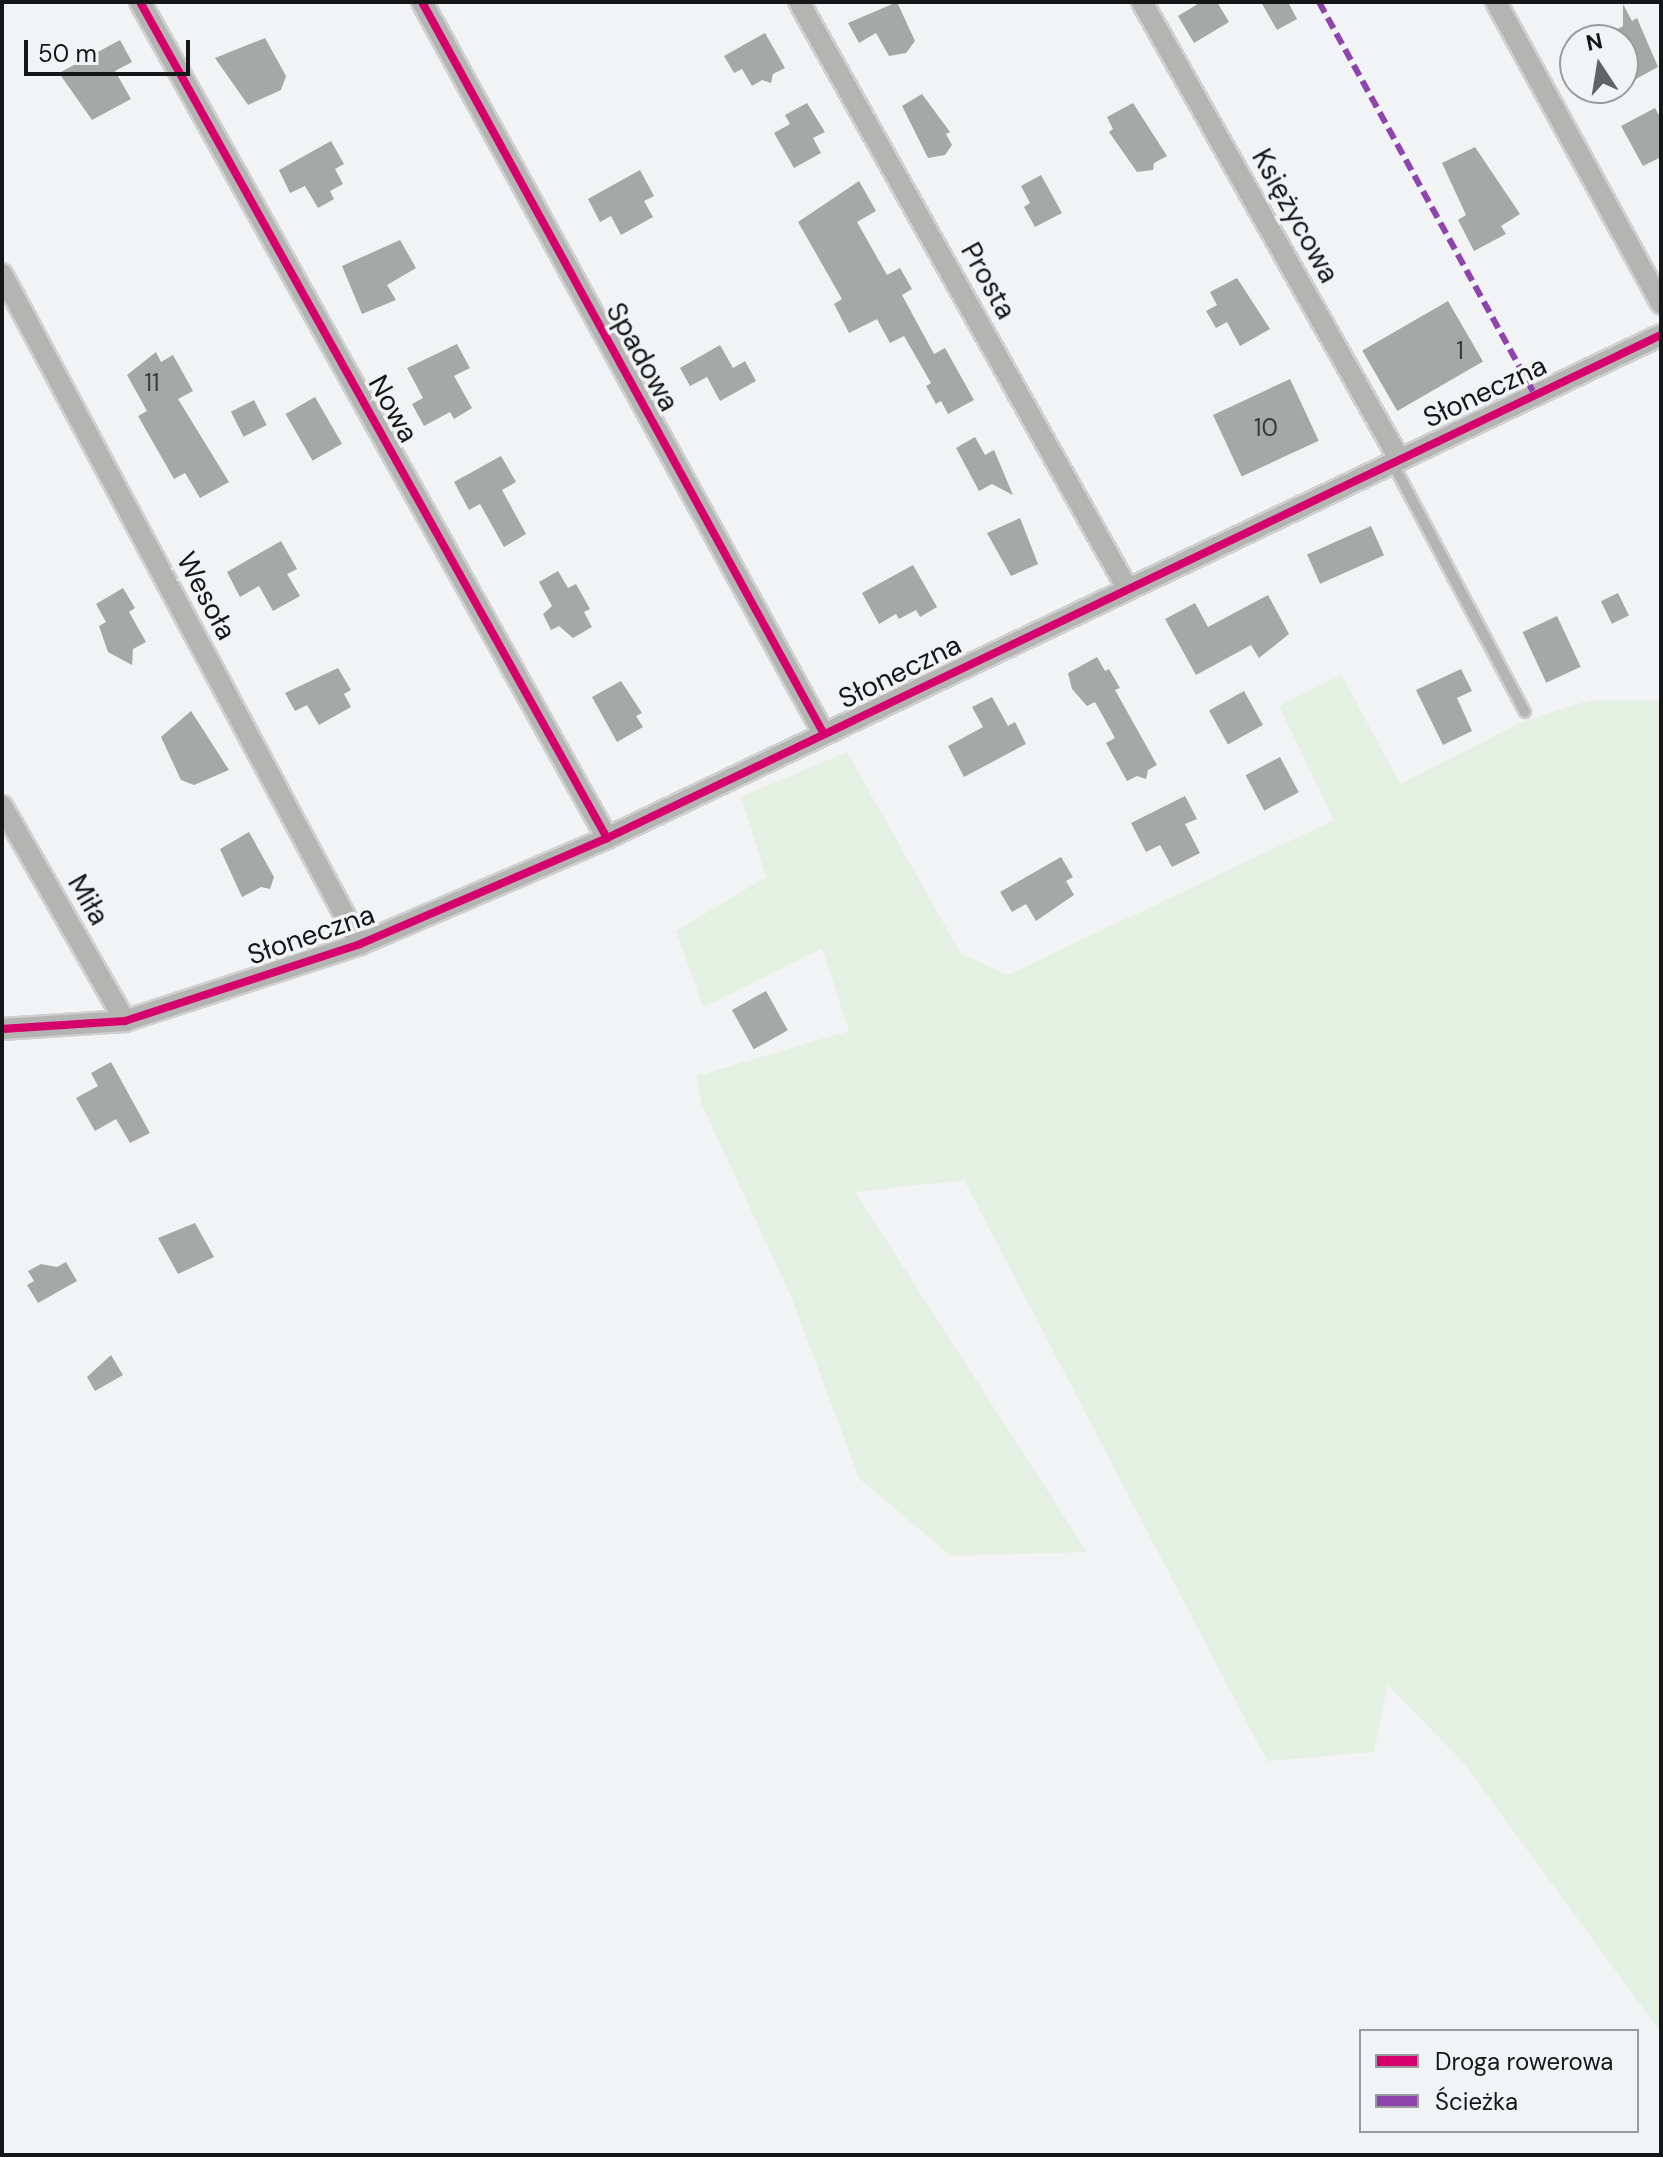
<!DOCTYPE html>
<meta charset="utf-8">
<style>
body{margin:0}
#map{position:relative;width:1663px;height:2157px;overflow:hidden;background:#f2f3f4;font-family:"DM Sans",sans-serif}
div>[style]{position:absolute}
.green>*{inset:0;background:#e3f0e2}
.building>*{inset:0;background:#a6a7a7;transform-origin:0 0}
.roads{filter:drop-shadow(2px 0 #cfd0d1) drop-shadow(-2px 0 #cfd0d1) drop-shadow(0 2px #cfd0d1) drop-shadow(0 -2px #cfd0d1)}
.lane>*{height:10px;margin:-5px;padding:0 5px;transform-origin:5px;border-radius:5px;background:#b4b4b3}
.street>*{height:20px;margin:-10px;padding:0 10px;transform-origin:10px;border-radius:10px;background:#b4b4b3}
.quiet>*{height:6px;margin-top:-3px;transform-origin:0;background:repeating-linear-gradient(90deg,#8e44ad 0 12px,transparent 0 18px)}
.cycleway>*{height:8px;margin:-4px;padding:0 4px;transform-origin:4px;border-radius:4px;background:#d6006c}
span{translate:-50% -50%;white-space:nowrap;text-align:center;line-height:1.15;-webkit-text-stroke:7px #f1f3f5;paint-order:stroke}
.number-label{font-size:24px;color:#393a3b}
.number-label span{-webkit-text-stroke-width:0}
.street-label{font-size:28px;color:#151617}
.frame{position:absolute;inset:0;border:4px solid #151617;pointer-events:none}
.legend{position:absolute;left:1359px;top:2029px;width:280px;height:104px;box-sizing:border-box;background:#f1f3f5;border:2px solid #999b9c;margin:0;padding:10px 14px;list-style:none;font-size:24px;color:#151617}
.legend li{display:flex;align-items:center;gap:16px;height:40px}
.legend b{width:40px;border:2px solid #999b9c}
.north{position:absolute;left:1559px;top:24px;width:80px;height:80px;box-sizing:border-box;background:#f1f3f5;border:2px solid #999b9c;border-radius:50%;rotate:348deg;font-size:22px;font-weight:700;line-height:32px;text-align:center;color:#151617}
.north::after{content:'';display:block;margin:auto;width:28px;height:36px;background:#626364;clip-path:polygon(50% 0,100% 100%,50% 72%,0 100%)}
.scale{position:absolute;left:24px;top:40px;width:166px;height:36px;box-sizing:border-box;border:4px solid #151617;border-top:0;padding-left:10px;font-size:24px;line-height:28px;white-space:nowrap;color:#151617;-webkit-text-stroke:6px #f1f3f5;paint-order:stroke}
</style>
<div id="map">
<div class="green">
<div style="clip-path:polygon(1342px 675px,1400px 784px,1520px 723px,1591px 700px,1661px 700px,1661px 2033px,1463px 1762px,1388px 1685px,1374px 1752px,1267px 1761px,964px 1180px,855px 1192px,1087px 1552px,951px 1556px,859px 1478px,790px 1294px,701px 1103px,697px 1076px,849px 1031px,822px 948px,703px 1007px,676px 931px,766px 877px,741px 797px,847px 752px,961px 954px,1008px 975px,1334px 820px,1279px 706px)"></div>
</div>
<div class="building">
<div style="clip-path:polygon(897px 2px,915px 41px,906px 53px,889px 56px,876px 33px,859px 43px,848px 23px)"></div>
<div style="clip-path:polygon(1201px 2px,1217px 2px,1229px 22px,1194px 43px,1178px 16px)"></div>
<div style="clip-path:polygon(1261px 2px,1288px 2px,1297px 19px,1277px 30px)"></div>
<div style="clip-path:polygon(1623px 4px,1632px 21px,1637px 18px,1658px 67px,1623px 86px,1623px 40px,1598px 40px,1623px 26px)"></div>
<div style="clip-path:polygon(765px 33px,785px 68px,773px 74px,771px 83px,762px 80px,752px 86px,742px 69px,734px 73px,724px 56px)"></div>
<div style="clip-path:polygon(265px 38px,286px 76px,281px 90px,248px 105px,215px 58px)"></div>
<div style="clip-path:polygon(120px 40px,132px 62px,115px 71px,131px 99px,92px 120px,59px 73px)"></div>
<div style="clip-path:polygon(922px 94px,950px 132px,946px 134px,952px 145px,945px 155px,928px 158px,902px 106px)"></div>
<div style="clip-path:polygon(807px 103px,825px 132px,813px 138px,821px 153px,794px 168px,774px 133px,790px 124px,785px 115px)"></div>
<div style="clip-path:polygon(1133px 103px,1167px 156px,1154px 163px,1153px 170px,1137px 172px,1109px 132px,1113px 129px,1107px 117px)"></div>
<div style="clip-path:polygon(1655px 108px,1661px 119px,1661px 157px,1643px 166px,1621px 126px)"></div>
<div style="clip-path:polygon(331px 141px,344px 164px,335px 169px,343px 184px,330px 191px,334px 199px,318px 208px,305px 186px,290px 193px,279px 170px)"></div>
<div style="clip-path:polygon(1475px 147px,1520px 214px,1501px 226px,1506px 234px,1474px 251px,1458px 220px,1466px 215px,1442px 163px)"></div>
<div style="clip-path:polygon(640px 170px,654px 196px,644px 201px,653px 217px,621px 235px,611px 216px,600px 222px,588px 199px)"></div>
<div style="clip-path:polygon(1041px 175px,1062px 213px,1035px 227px,1024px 207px,1030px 203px,1021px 186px)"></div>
<div style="clip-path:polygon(859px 181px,876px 211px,857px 222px,887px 275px,900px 268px,912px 289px,902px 295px,934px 354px,945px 348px,974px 400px,948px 414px,941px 401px,936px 404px,926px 386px,931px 383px,904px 336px,890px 343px,877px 319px,849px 333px,834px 304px,842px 299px,798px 222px)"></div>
<div style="clip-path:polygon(400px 240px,416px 268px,387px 285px,396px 300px,362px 314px,342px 266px)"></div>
<div style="clip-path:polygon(1237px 278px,1270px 329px,1240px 346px,1227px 322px,1216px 328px,1206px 311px,1217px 305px,1210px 292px)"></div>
<div style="left:1448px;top:301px;width:70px;height:99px;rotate:60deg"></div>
<div style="clip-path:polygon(457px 344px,470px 368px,454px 376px,472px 408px,454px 419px,450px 412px,424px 426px,412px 404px,423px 398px,407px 368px)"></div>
<div style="clip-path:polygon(720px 345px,733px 368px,745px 361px,756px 381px,720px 401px,707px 377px,690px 386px,680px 368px)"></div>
<div style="clip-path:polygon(156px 352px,161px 362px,173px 355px,193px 391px,178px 399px,229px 482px,200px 498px,185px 473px,174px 479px,138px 416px,147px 411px,127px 375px)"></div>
<div style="left:1290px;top:379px;width:68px;height:85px;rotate:65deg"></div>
<div style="left:315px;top:397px;width:54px;height:34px;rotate:60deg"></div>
<div style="left:254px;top:400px;width:28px;height:26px;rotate:63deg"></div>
<div style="clip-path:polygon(975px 437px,985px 455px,994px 450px,1013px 495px,992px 484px,979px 491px,956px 448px)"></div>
<div style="clip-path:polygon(501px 456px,516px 482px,502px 490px,526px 534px,504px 547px,480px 504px,469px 510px,454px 482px)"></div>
<div style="clip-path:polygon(1020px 518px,1038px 564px,1011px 576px,987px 533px)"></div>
<div style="left:1371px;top:526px;width:32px;height:70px;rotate:66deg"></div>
<div style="clip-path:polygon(281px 541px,297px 569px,287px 574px,300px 596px,273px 611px,259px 586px,240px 597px,227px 572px)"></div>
<div style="clip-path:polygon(913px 565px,937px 607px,920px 617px,916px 610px,899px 619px,896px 614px,879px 624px,862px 593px)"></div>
<div style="clip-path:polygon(558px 571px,568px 588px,576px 584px,590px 609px,584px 612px,592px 627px,573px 638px,559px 626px,551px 630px,543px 614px,552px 606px,539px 582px)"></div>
<div style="clip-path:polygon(123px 588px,135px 608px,129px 612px,146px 642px,133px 649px,132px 665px,108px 652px,99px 626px,106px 622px,96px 604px)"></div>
<div style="left:1618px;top:593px;width:25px;height:19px;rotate:64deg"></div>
<div style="clip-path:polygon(1268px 595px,1289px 634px,1259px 658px,1251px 645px,1196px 675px,1165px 619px,1195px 603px,1208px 627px)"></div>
<div style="left:1557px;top:616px;width:56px;height:38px;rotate:65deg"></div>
<div style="clip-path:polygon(1097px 657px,1105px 671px,1109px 669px,1120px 688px,1115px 690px,1157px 765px,1148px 770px,1146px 779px,1137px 776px,1127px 781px,1106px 743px,1115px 738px,1095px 702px,1087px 706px,1072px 689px,1068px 673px)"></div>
<div style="clip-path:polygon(338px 668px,351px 690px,344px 694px,351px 707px,319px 725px,307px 705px,295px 711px,285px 693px)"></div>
<div style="clip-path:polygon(1461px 669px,1472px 691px,1457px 698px,1472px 731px,1443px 745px,1416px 690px)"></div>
<div style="clip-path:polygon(621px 681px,642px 713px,636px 716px,643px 727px,617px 742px,592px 697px)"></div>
<div style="left:1244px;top:691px;width:39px;height:40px;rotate:61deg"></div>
<div style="clip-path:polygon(992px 697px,1008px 726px,1015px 722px,1026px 744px,964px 777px,948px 746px,983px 727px,972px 707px)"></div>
<div style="clip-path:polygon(191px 711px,229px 770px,194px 785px,181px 780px,161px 737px)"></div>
<div style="left:1280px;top:757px;width:40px;height:39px;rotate:62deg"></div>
<div style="clip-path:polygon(1185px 796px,1197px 819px,1185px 824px,1200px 853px,1172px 867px,1160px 845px,1146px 852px,1131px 823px)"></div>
<div style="clip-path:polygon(249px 832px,274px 877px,270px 889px,261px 887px,242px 897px,220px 849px)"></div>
<div style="clip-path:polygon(1061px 857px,1073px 877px,1066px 881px,1074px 895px,1036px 921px,1026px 904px,1012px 912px,1000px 892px)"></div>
<div style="left:766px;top:991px;width:45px;height:39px;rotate:61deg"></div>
<div style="clip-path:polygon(111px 1062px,150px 1133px,130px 1143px,116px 1119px,95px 1131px,76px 1098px,98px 1086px,91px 1073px)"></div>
<div style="clip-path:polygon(195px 1223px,214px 1257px,178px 1274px,158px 1238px)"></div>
<div style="clip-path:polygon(66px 1262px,77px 1281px,38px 1303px,27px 1285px,34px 1281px,28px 1271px,41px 1264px,57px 1267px)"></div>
<div style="clip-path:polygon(111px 1355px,123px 1375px,95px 1391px,87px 1377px)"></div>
</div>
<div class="roads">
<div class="lane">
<div style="left:1392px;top:462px;width:283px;rotate:62deg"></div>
</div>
<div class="street">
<div style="left:140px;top:2px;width:958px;rotate:60.81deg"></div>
<div style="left:422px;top:2px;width:835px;rotate:61.23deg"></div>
<div style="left:799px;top:2px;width:672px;rotate:60.76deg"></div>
<div style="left:1142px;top:2px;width:522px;rotate:60.64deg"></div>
<div style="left:1496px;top:2px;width:344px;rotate:61.3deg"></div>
<div style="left:2px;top:274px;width:760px;rotate:61.88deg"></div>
<div style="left:2px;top:806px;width:248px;rotate:60.2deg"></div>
<div style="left:2px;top:1029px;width:123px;rotate:-3.7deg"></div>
<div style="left:125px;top:1021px;width:247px;rotate:-18.1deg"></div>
<div style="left:360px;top:944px;width:269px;rotate:-23.2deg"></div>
<div style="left:607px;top:838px;width:1168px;rotate:-25.51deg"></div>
</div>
</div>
<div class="quiet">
<div style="left:1319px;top:2px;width:445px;rotate:61.2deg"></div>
</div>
<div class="cycleway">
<div style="left:140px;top:2px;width:958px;rotate:60.81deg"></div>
<div style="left:422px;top:2px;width:835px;rotate:61.23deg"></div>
<div style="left:2px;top:1029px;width:123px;rotate:-3.7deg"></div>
<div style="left:125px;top:1021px;width:247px;rotate:-18.1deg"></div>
<div style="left:360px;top:944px;width:269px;rotate:-23.2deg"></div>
<div style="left:607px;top:838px;width:1168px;rotate:-25.51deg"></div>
</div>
<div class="number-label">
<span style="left:1460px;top:351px">1</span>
<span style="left:152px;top:383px">11</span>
<span style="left:1266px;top:428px">10</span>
</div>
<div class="street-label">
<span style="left:1295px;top:216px;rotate:61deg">Księżycowa</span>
<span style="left:988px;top:281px;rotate:61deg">Prosta</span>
<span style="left:642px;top:357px;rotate:61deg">Spadowa</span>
<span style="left:1485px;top:392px;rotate:-25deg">Słoneczna</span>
<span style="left:393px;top:409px;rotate:61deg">Nowa</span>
<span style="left:206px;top:596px;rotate:62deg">Wesoła</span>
<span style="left:900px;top:672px;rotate:-26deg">Słoneczna</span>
<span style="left:88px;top:900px;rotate:60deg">Miła</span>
<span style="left:311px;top:935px;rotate:-19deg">Słoneczna</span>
</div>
<div class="frame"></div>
<ul class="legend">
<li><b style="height:10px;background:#d6006c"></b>Droga rowerowa</li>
<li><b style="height:10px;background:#8e44ad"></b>Ścieżka</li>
</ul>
<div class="north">N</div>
<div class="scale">50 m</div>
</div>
